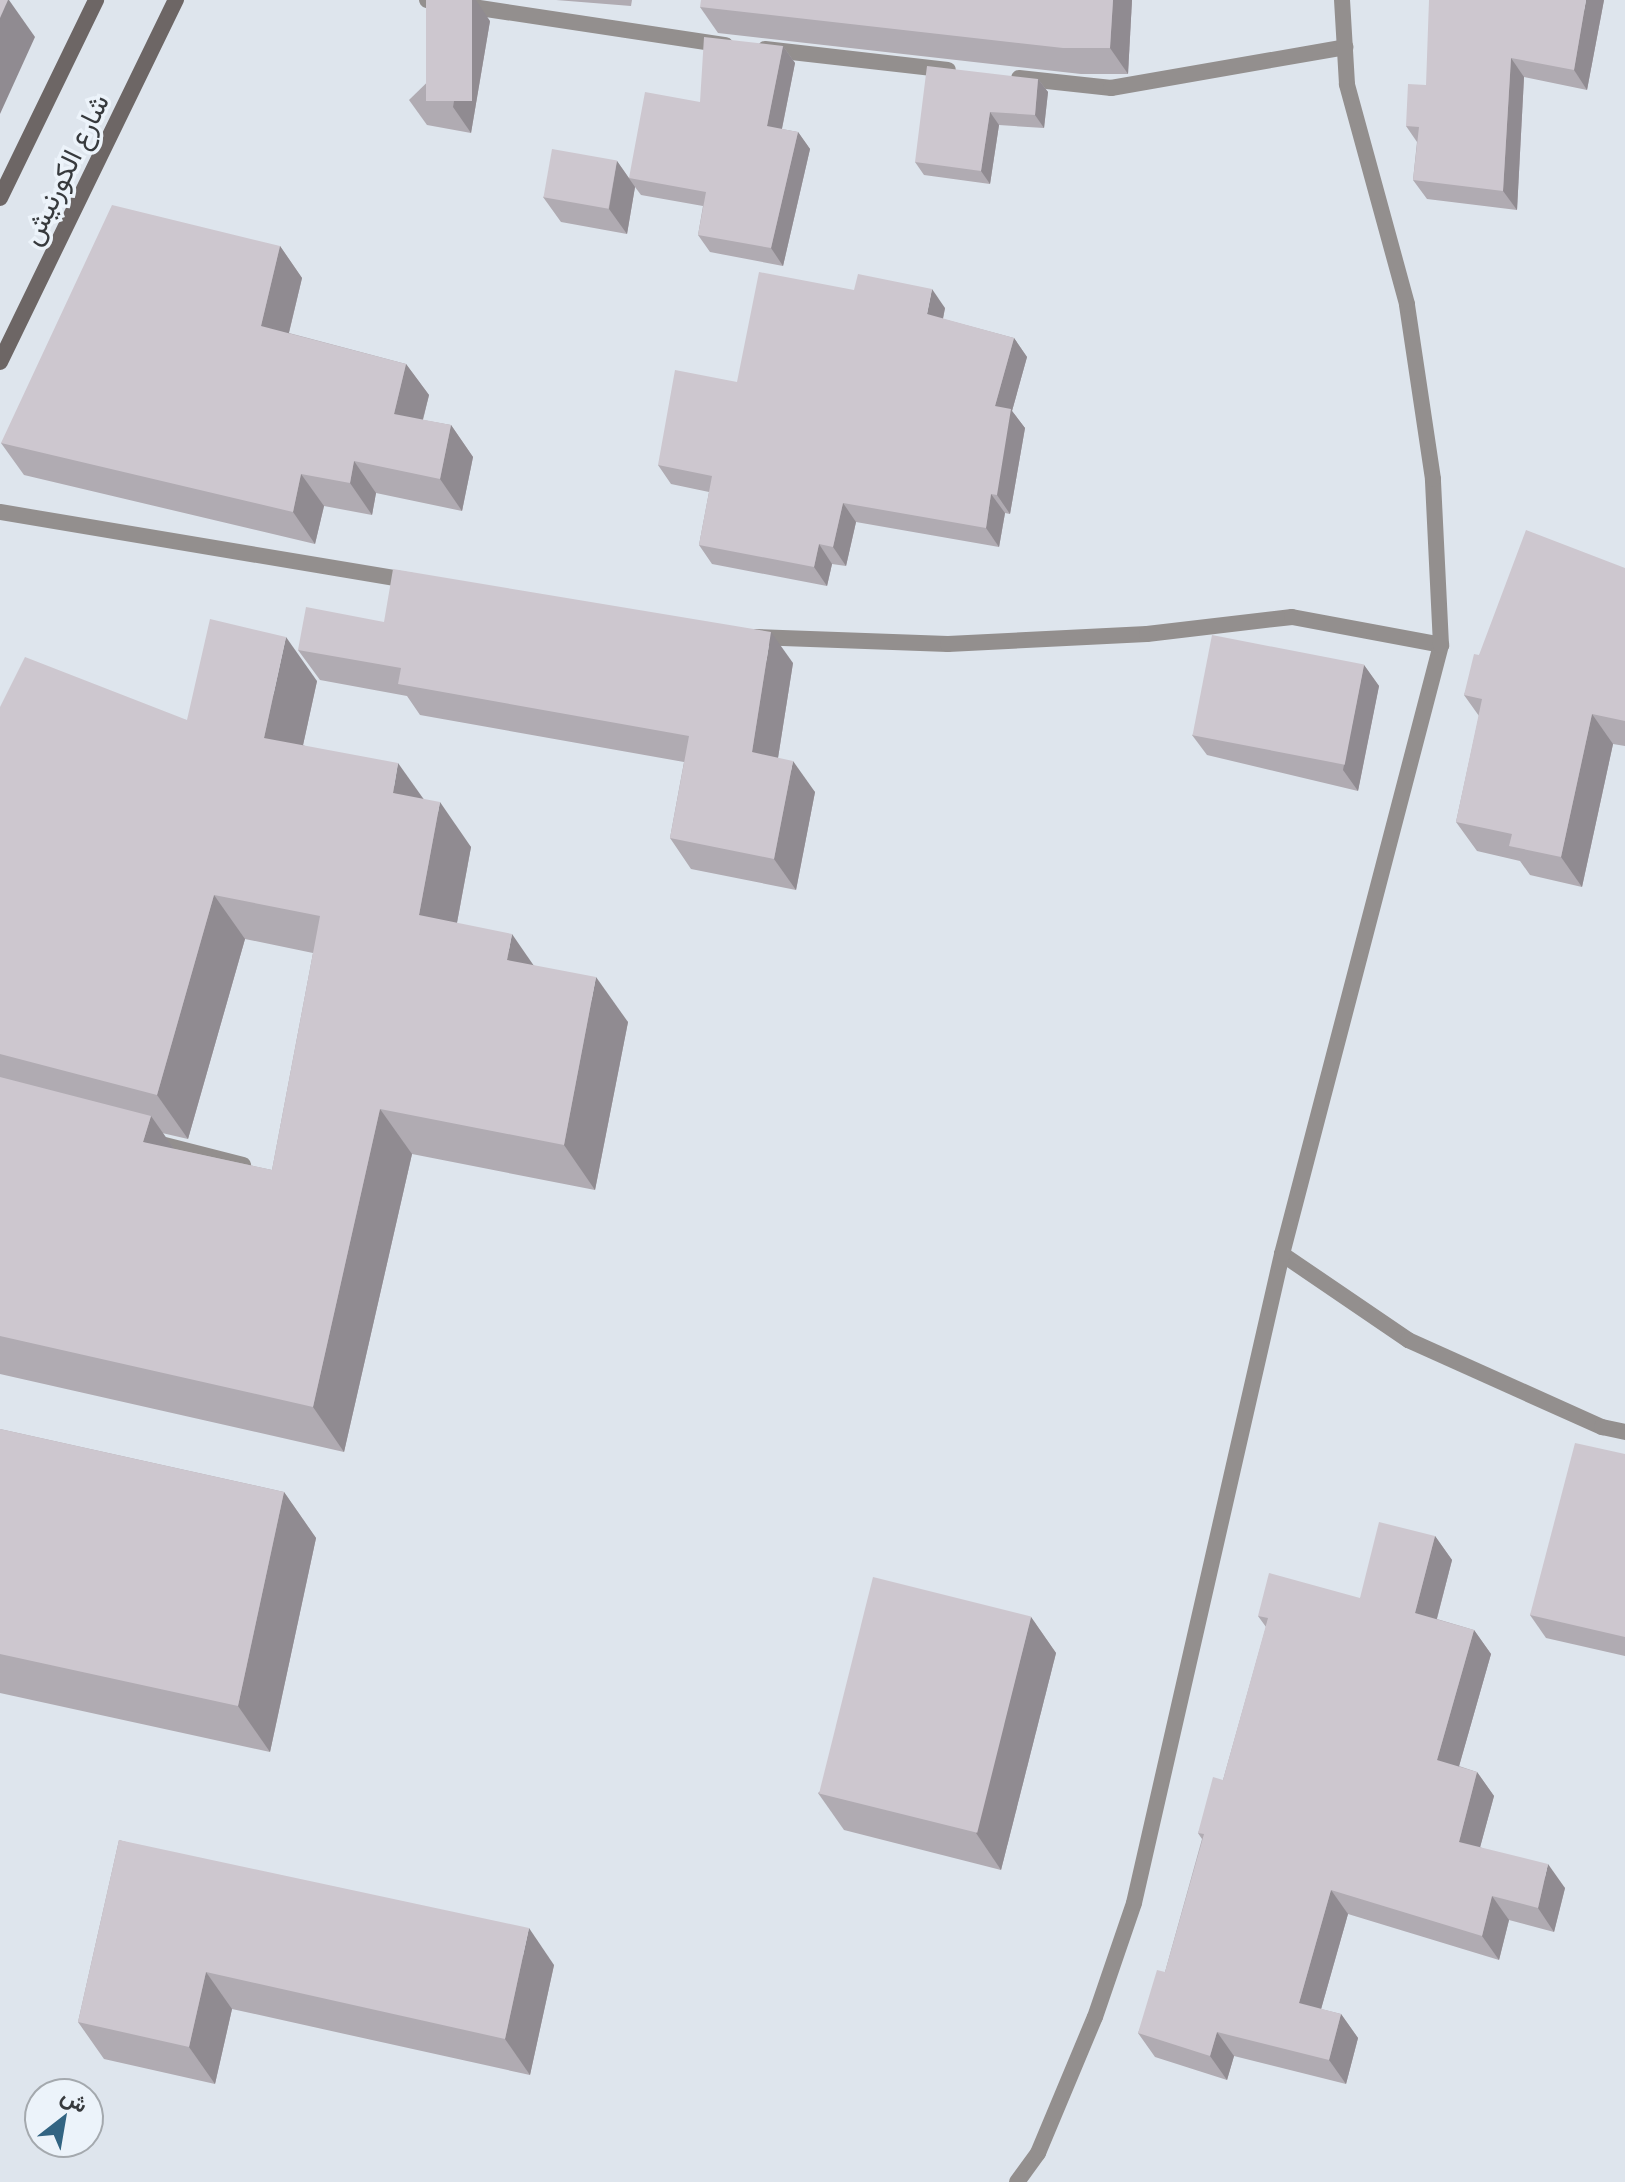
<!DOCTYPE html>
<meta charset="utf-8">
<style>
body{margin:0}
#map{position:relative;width:1625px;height:2182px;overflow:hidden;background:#dee5ed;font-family:Barlow,Vazirmatn,sans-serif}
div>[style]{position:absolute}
.minor>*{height:16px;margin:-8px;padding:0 8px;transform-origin:8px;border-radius:8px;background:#938f8e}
.secondary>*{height:16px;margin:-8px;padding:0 8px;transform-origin:8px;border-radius:8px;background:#6d6665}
.wall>*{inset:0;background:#b0abb2}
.shaded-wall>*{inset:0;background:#908b91}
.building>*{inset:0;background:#cdc7cf;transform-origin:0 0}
span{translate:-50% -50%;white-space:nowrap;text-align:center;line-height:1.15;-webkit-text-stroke:7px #ecf3fa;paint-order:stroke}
.street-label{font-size:28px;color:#373a3d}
.north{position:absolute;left:24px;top:2078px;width:80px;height:80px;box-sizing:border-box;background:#ecf3fa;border:2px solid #a4a9ae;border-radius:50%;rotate:31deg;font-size:22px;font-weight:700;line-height:32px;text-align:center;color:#373a3d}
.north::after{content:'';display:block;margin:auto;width:28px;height:36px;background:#326482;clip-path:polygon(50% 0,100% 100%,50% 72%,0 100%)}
</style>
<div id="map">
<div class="minor">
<div style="left:427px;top:0;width:302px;rotate:8.6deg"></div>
<div style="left:765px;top:49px;width:184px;rotate:6.5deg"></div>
<div style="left:1019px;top:78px;width:93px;rotate:6.2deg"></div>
<div style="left:1111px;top:88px;width:238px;rotate:-9.9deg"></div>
<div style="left:0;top:512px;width:419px;rotate:9.5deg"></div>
<div style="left:755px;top:637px;width:193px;rotate:2.1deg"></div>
<div style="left:948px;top:644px;width:199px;rotate:-2.9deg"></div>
<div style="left:1147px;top:634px;width:146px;rotate:-6.7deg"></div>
<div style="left:1292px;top:617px;width:152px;rotate:10.6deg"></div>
<div style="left:153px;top:1142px;width:93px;rotate:14.3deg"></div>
<div style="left:1282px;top:1254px;width:153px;rotate:34.3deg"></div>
<div style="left:1408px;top:1340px;width:213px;rotate:24.2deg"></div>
<div style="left:1602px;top:1427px;width:24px;rotate:12deg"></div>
<div style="left:1017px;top:2182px;width:36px;rotate:-54deg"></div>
<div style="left:1038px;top:2153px;width:147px;rotate:-67.3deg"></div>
<div style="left:1095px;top:2017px;width:120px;rotate:-71.1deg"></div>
<div style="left:1134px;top:1903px;width:666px;rotate:-77.15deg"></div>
<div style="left:1282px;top:1254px;width:629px;rotate:-75.37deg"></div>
<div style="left:1441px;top:645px;width:166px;rotate:-92.8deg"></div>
<div style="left:1433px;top:479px;width:177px;rotate:-98.5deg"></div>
<div style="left:1407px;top:304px;width:228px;rotate:-105.3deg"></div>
<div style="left:1347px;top:84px;width:84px;rotate:-93.4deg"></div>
</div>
<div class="secondary">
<div style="left:0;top:198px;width:220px;rotate:-64.1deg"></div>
<div style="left:0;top:362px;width:403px;rotate:-64.1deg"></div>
</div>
<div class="wall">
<div style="clip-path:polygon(556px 0,632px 0,631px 6px)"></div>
<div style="clip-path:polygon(1132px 0,1128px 74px,1081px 74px,718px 33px,700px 7px)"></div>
<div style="clip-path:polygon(1604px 0,1587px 90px,1524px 77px,1517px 210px,1427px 199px,1413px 180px,1417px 142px,1406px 126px,1426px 85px)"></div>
<div style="clip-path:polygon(490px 21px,471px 133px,427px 125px,409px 100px)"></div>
<div style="clip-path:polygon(783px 46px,795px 63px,782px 129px,798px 132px,810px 149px,783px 266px,710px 252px,698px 235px,703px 206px,641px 195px,635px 187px,627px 234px,561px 222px,543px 197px,617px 161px,629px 178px,700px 102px)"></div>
<div style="clip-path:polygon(1038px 79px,1048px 92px,1044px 128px,999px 125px,990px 184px,924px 175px,915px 162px)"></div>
<div style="clip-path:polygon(280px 246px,302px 278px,289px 333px,406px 364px,429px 395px,423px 420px,451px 425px,473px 457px,462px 511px,376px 493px,372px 515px,324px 506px,315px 544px,24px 475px,1px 443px)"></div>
<div style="clip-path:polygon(945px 308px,943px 319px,1014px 338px,1027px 357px,1012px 411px,1025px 428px,1010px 514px,1005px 513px,999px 547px,856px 522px,846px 566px,832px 564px,827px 586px,712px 564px,699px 545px,709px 492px,671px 484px,658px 465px)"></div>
<div style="clip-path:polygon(1625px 568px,1625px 746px,1613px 744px,1582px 887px,1530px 875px,1520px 861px,1477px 851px,1456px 822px,1479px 716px,1464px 695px,1479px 655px)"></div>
<div style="clip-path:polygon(384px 622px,793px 663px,778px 758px,815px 792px,796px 890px,691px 869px,670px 838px,684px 762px,420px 715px,407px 696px,320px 680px,298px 650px)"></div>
<div style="clip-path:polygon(1364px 665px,1379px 686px,1358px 791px,1207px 755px,1192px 735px)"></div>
<div style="clip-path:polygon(evenodd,317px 681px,303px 745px,423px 799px,471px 847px,457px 923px,533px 965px,628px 1022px,595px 1190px,412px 1154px,344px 1452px,0 1374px,0 707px,187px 720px,317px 681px,245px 939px,313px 953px,272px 1170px,174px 1149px,162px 1133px,188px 1139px,245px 939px)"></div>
<div style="clip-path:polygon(0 1429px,284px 1492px,316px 1538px,270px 1752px,0 1693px)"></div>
<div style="clip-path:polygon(1625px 1454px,1625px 1656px,1546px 1638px,1530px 1615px)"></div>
<div style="clip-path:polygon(1435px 1536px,1452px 1560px,1437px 1619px,1474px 1630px,1491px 1654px,1459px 1766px,1477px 1772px,1494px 1796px,1480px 1847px,1565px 1888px,1554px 1932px,1509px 1920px,1499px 1960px,1348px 1914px,1321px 2009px,1341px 2014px,1358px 2038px,1346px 2084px,1234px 2056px,1227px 2080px,1155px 2057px,1138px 2033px,1165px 1972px,1202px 1839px,1198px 1833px,1223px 1780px,1266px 1627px,1258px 1616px,1360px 1598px)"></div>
<div style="clip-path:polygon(1031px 1617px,1056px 1653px,1001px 1870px,844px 1830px,818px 1793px)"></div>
<div style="clip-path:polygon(119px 1840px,554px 1965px,530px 2075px,232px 2009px,215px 2084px,104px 2059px,78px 2022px)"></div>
</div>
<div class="shaded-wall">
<div style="clip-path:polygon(0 0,9px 0,35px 37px,0 114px)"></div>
<div style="clip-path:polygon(472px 0,476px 0,490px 21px,471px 133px,453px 107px)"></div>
<div style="clip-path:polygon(1113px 0,1132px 0,1128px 74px,1110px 48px)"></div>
<div style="clip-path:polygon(1586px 0,1604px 0,1587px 90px,1574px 70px)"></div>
<div style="clip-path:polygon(783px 46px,795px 63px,779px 143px,767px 126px)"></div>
<div style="clip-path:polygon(1511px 58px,1524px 77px,1517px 210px,1503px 191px)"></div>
<div style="clip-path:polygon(1038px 79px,1048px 92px,1044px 128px,1035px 115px)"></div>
<div style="clip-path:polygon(990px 112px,999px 125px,990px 184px,981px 171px)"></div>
<div style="clip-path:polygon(798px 132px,810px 149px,783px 266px,771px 248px)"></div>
<div style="clip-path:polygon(617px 161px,635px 187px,627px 234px,609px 209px)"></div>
<div style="clip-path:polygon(280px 246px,302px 278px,283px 357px,261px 326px)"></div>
<div style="clip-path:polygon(932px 289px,945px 308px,940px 333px,927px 314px)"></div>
<div style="clip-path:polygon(1014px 338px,1027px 357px,1012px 411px,1025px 428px,1010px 514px,997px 495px,995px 406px)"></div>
<div style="clip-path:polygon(406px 364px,429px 395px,416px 446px,394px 414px)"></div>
<div style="clip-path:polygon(451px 425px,473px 457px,462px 511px,440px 479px)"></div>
<div style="clip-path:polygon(354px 461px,376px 493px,372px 515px,350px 483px)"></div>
<div style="clip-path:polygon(301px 474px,324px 506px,315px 544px,293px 512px)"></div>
<div style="clip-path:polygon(991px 494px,1005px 513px,999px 547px,986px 528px)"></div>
<div style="clip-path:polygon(843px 503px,856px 522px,846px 566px,833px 547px)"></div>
<div style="clip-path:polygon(819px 544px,832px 564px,827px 586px,814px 567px)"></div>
<div style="clip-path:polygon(771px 632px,793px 663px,774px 783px,752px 752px)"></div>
<div style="clip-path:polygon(286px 637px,317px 681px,295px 782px,264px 738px)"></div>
<div style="clip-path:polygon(1364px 665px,1379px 686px,1358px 791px,1343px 770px)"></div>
<div style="clip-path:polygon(1592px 714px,1613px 744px,1582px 887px,1561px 857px)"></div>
<div style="clip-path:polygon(793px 761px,815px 792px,796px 890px,774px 859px)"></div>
<div style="clip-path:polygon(398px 763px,430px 808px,393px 793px)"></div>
<div style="clip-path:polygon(440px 802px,471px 847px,450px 960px,419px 915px)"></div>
<div style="clip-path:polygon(214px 895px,245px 939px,188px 1139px,157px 1095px)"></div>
<div style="clip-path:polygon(512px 934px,543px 979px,507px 960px)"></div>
<div style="clip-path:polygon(596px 977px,628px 1022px,595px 1190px,564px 1145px)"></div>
<div style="clip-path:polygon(380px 1109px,412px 1154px,344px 1452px,313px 1407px)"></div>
<div style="clip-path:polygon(151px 1116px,182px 1160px,143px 1142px)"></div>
<div style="clip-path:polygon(284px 1492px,316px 1538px,270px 1752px,238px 1706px)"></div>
<div style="clip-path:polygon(1435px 1536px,1452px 1560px,1432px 1637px,1415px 1613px)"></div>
<div style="clip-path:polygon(1031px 1617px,1056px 1653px,1001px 1870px,976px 1833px)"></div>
<div style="clip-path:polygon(1474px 1630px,1491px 1654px,1454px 1784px,1437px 1760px)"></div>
<div style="clip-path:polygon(1477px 1772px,1494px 1796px,1475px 1866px,1459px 1842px)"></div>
<div style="clip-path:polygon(1548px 1864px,1565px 1888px,1554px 1932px,1538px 1908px)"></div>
<div style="clip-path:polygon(1331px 1890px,1348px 1914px,1316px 2027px,1299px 2003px)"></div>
<div style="clip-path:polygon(1492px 1896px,1509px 1920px,1499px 1960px,1482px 1936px)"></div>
<div style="clip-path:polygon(529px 1928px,554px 1965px,530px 2075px,505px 2039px)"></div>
<div style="clip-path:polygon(206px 1972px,232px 2009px,215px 2084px,189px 2047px)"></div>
<div style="clip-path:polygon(1341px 2014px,1358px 2038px,1346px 2084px,1329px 2060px)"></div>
<div style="clip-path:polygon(1217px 2032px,1234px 2056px,1227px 2080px,1210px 2056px)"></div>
</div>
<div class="building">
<div style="clip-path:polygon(0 0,8px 0,0 18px)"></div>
<div style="left:426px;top:0;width:46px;height:101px"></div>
<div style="clip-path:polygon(701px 0,1113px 0,1110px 48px,1063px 48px,700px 7px)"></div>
<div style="clip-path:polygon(1429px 0,1586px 0,1574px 70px,1511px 58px,1503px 191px,1413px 180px,1419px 127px,1406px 126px,1408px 84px,1426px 85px)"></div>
<div style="clip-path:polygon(704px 37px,783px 46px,767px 126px,798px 132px,771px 248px,698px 235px,706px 192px,629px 178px,645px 92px,700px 102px)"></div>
<div style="clip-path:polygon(927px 66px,1038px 79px,1035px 115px,990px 112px,981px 171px,915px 162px)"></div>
<div style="left:552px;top:149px;width:66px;height:49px;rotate:10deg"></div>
<div style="clip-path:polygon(112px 205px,280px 246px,261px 326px,406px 364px,394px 414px,451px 425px,440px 479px,354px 461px,350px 483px,301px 474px,293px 512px,1px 443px)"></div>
<div style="clip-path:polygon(759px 272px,854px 290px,858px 274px,932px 289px,927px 314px,1014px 338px,995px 406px,1011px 409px,997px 495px,991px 494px,986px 528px,843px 503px,833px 547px,819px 544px,814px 567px,699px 545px,712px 476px,658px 465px,675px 370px,737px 382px)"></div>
<div style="clip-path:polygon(1526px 530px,1625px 568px,1625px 721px,1592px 714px,1561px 857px,1509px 846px,1512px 834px,1456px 822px,1482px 699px,1464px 695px,1474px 654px,1479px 655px)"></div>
<div style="clip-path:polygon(393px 569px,771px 632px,752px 752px,793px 761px,774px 859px,670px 838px,689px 736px,398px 684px,401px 668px,298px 650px,306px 607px,384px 622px)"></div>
<div style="clip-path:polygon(210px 619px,286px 637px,264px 738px,398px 763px,393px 793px,440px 802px,419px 915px,512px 934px,507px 960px,596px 977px,564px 1145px,380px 1109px,313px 1407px,0 1336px,0 1077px,151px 1116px,143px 1142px,272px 1170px,320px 916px,214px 895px,157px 1095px,0 1054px,0 707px,25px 657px,187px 720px)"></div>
<div style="left:1212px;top:635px;width:155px;height:102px;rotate:11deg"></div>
<div style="clip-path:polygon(0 1429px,284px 1492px,238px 1706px,0 1654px)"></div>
<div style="clip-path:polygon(1575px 1443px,1625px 1454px,1625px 1637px,1530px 1615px)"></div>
<div style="clip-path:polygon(1379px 1522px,1435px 1536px,1415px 1613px,1474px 1630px,1437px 1760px,1477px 1772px,1459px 1842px,1548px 1864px,1538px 1908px,1492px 1896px,1482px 1936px,1331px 1890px,1299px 2003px,1341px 2014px,1329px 2060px,1217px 2032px,1210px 2056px,1138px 2033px,1157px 1970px,1165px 1972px,1204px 1834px,1198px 1833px,1213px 1777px,1223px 1780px,1268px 1618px,1258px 1616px,1269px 1573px,1360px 1598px)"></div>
<div style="left:873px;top:1577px;width:163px;height:223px;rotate:14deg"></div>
<div style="clip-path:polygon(119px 1840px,529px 1928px,505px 2039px,206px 1972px,189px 2047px,78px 2022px)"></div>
</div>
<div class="street-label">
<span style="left:64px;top:169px;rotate:-64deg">شارع الكورنيش</span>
</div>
<div class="north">ش</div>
</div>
